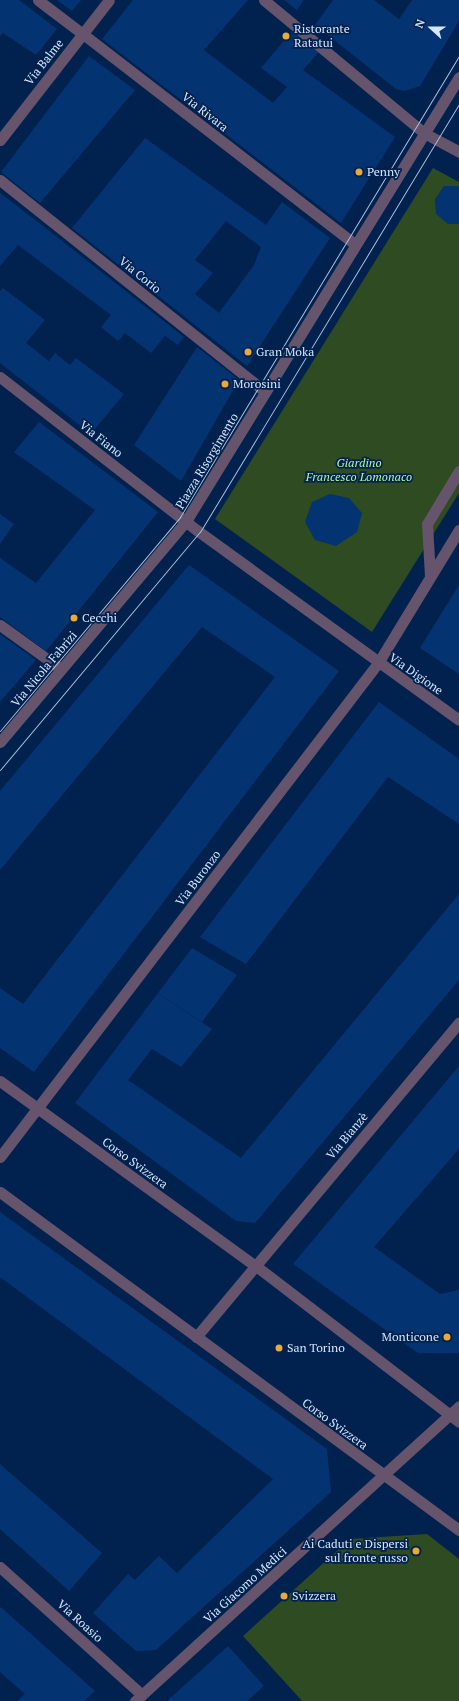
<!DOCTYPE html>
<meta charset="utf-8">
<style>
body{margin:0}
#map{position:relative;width:459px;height:1701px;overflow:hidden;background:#01224f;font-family:"PT Serif",serif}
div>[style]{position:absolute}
.green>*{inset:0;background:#2e4b21}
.building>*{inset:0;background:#033471}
.service>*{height:11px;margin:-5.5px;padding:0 5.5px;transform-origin:5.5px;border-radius:5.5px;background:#65546b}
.pedestrian>*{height:11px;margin:-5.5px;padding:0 5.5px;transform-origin:5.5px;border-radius:5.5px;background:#65546b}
.minor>*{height:11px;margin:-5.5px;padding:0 5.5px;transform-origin:5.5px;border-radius:5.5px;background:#65546b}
.tertiary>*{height:11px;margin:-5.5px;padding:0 5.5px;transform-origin:5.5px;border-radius:5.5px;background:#65546b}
.tram>*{height:1px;margin:-0.5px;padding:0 0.5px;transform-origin:0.5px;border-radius:0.5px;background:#aabeda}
.dots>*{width:11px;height:11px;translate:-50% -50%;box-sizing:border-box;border:2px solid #01224f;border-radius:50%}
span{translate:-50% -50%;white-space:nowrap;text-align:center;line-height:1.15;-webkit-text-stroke:3.5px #01224f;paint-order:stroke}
.poi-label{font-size:12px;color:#d6e6fe}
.left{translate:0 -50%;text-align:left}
.right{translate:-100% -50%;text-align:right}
.street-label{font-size:12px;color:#d6e6fe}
.park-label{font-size:12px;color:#b4fa98;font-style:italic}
.north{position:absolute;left:411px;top:8px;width:40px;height:40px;-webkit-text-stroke:3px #01224f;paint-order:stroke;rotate:291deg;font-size:11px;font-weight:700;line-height:16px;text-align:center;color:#d6e6fe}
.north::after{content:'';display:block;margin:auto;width:14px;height:18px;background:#d6e6fe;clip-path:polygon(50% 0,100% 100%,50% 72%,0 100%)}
</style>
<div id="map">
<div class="green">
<div style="clip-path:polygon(433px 168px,459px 182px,459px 493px,372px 632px,215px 519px)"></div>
<div style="clip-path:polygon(427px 1534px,459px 1559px,459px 1701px,302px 1701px,243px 1636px,350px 1539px)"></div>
</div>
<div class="building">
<div style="clip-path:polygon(0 0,19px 0,57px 29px,36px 55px,3px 33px,0 36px)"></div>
<div style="clip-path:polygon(57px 0,81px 0,72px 11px)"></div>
<div style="clip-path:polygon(133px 0,248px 0,204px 50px,273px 103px,287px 87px,261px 68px,292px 31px,319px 52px,303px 70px,395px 137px,341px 223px,102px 39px)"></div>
<div style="clip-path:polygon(284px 0,304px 0,297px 10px)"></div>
<div style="clip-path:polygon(333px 0,374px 0,399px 19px,412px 0,459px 0,459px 21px,420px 86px,405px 91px,396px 89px,315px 25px)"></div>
<div style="clip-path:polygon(89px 56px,135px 90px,40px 203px,1px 172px)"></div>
<div style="clip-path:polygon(evenodd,145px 138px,266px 225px,282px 202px,330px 238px,247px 366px,72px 228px,145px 138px,226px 221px,261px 247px,254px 265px,219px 313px,195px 294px,213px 273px,195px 260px,226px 221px)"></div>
<div style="clip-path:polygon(444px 186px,459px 186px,459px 224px,448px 224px,436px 214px,435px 199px)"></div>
<div style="clip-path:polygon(0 193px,38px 222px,184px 337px,178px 345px,165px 336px,151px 353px,125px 333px,118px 341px,101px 327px,111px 315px,18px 245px,0 266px)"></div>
<div style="clip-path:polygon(3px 288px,45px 320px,26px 343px,49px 361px,55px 353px,70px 365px,76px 358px,124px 394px,91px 434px,0 363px,0 291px)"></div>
<div style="clip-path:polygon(197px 347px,239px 380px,181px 481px,134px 445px)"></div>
<div style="clip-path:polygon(39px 422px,158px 512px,46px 651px,0 617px,0 558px,36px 583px,95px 510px,14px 452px)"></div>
<div style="clip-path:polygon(330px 494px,349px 498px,362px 513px,357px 532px,336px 546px,315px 540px,305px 522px,312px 502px)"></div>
<div style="clip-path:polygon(0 514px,14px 524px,0 544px)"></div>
<div style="clip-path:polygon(189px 565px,339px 671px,34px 1072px,0 1048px,0 988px,23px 1004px,275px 677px,202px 627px,0 870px,0 791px)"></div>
<div style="clip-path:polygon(459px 585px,459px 674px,420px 648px)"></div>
<div style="clip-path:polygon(0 634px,36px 660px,0 702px)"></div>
<div style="clip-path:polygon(379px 702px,459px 759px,459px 824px,388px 777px,246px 964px,200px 937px)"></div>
<div style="clip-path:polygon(459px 894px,459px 980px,255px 1223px,236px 1221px,75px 1103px,158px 993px,212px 1029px,181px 1067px,152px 1049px,128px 1080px,241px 1158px)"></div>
<div style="clip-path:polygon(192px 948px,237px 975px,202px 1022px,158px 993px)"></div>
<div style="clip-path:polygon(459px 1066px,459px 1149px,374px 1247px,440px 1294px,459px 1290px,459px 1353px,418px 1353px,293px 1264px)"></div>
<div style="clip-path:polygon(0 1212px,327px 1449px,331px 1492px,156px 1650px,136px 1651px,93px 1613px,128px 1574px,135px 1580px,159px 1556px,177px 1573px,273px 1479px,0 1277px)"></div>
<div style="clip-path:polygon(0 1464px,102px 1553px,69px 1591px,0 1529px)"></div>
<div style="clip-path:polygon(0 1607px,3px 1609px,95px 1691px,84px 1701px,17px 1701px,25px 1694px,0 1672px)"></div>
<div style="clip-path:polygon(228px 1646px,264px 1686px,247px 1701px,167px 1701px)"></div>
</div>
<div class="service">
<div style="left:430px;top:576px;width:52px;rotate:-93.3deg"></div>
<div style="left:427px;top:524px;width:62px;rotate:-58.9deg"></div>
</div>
<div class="pedestrian">
<div style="left:38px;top:0;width:56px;rotate:37.1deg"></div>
</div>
<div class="minor">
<div style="left:264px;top:0;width:208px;rotate:39.7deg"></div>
<div style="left:424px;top:133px;width:40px;rotate:28deg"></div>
<div style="left:83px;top:34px;width:344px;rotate:37.7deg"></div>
<div style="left:0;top:140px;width:177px;rotate:-52.1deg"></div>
<div style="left:0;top:180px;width:338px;rotate:38.6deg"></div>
<div style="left:0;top:377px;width:251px;rotate:37.9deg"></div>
<div style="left:198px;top:531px;width:322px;rotate:35.9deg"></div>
<div style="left:0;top:625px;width:75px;rotate:35.8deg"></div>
<div style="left:0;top:742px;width:289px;rotate:-49.9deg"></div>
<div style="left:186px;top:521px;width:521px;rotate:-58.41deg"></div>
<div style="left:0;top:1157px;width:622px;rotate:-52.58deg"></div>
<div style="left:378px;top:663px;width:156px;rotate:-58.7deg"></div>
<div style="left:196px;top:1337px;width:410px;rotate:-50.1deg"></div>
<div style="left:0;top:1567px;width:191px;rotate:42deg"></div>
<div style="left:135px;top:1701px;width:438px;rotate:-42.3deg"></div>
</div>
<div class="tertiary">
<div style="left:0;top:1081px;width:316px;rotate:35.9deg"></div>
<div style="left:256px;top:1266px;width:256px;rotate:37.5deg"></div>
<div style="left:0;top:1192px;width:570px;rotate:36.37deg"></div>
</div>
<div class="tram">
<div style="left:0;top:731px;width:280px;rotate:-49.9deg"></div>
<div style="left:180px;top:517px;width:539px;rotate:-58.82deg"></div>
<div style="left:0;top:770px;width:311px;rotate:-50deg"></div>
<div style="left:200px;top:532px;width:500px;rotate:-58.82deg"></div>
</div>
<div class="dots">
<div style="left:286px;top:36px;background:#eaaa39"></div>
<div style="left:359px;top:172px;background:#eaaa39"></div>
<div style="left:248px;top:352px;background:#eaaa39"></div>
<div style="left:225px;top:384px;background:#eaaa39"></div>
<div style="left:74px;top:618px;background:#eaaa39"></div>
<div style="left:447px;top:1337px;background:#eaaa39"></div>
<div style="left:279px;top:1348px;background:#eaaa39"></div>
<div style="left:416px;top:1551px;background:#eaaa39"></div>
<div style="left:284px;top:1596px;background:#eaaa39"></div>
</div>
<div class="poi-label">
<span class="left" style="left:294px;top:36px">Ristorante<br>Ratatui</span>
<span class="left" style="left:367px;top:172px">Penny</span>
<span class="left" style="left:256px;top:352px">Gran Moka</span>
<span class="left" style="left:233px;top:384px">Morosini</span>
<span class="left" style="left:82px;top:618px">Cecchi</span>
<span class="right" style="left:439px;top:1337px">Monticone</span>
<span class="left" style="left:287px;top:1348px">San Torino</span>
<span class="right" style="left:408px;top:1551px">Ai Caduti e Dispersi<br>sul fronte russo</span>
<span class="left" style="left:292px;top:1596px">Svizzera</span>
</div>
<div class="street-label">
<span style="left:44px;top:62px;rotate:-52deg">Via Balme</span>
<span style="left:205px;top:112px;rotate:38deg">Via Rivara</span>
<span style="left:140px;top:275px;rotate:39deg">Via Corio</span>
<span style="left:101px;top:439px;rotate:38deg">Via Fiano</span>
<span style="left:207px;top:461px;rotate:-59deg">Piazza Risorgimento</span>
<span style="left:44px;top:669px;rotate:-50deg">Via Nicola Fabrizi</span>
<span style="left:416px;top:674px;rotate:35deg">Via Digione</span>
<span style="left:198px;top:878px;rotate:-53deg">Via Buronzo</span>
<span style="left:347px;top:1136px;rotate:-50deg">Via Bianzè</span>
<span style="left:135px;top:1163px;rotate:36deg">Corso Svizzera</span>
<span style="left:335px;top:1424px;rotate:36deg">Corso Svizzera</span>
<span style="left:245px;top:1585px;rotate:-42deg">Via Giacomo Medici</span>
<span style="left:80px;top:1621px;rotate:42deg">Via Roasio</span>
</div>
<div class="park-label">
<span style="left:359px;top:470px">Giardino<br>Francesco Lomonaco</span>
</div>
<div class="north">N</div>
</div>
